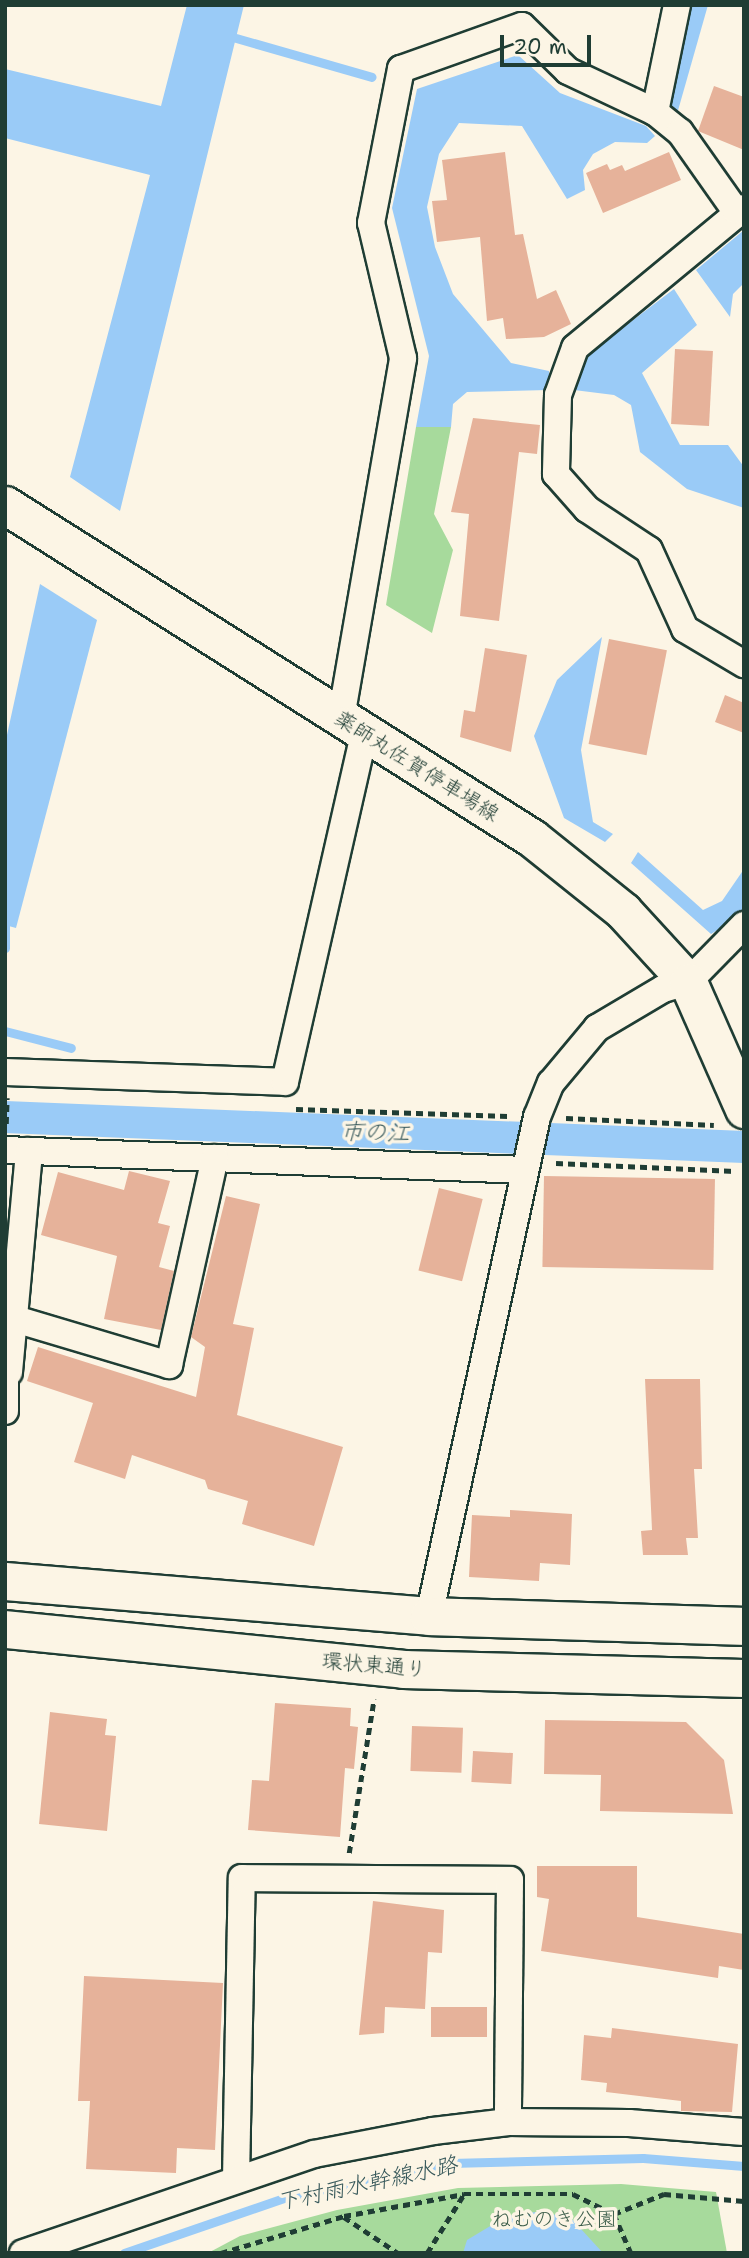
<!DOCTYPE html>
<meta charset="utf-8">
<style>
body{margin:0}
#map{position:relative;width:749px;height:2258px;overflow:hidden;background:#fcf5e5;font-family:"Shantell Sans","Klee One",sans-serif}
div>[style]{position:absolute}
.green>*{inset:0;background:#a7da9c}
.water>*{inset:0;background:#9acbf7}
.stream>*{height:9px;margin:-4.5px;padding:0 4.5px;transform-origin:4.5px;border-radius:4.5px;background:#9acbf7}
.canal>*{height:32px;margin:-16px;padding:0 16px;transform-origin:16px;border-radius:16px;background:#9acbf7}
.building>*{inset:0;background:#e6b29a;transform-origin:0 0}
.path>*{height:4.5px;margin-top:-2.25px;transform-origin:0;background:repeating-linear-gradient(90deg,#1f3d34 0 7px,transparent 0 12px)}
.roads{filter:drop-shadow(2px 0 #1f3d34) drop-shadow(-2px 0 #1f3d34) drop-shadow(0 2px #1f3d34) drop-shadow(0 -2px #1f3d34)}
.minor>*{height:26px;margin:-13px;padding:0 13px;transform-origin:13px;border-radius:13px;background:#fcf5e5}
.secondary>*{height:37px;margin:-18.5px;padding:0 18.5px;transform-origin:18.5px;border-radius:18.5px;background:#fcf5e5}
span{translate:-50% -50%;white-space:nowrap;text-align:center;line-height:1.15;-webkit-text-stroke:7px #fcf5e5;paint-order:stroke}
.street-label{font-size:21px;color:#1f3d34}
.park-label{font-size:21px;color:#3a5c49}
.water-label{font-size:23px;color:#38595b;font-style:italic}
.frame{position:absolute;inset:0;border:7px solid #1f3d34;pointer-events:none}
.scale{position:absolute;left:500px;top:35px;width:91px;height:32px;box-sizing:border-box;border:4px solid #1f3d34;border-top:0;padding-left:9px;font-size:21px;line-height:24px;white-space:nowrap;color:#1f3d34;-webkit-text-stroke:5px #fcf5e5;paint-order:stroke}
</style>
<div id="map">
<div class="green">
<div style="clip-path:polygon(416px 427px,451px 427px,434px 514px,453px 550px,432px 633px,386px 605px)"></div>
<div style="clip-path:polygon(621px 2184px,716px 2192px,727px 2253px,208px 2253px,240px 2236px,337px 2210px,458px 2188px)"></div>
</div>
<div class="water">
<div style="clip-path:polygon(187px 5px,244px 5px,120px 511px,70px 477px,150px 175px,5px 138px,5px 69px,161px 106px)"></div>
<div style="clip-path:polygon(690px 5px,708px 5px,677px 114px,665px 112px)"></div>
<div style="clip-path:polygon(518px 55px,560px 93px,646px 126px,655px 136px,647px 143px,615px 142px,593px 154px,583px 170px,585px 190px,567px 199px,522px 126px,459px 123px,439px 154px,427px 207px,435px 247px,453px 294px,511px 363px,549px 371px,549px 381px,548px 390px,467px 392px,453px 404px,451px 427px,416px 427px,429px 356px,392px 208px,417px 89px)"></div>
<div style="clip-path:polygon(744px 230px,744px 283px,733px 294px,730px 317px,696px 270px)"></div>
<div style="clip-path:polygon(674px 289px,697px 325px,642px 373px,680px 445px,728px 445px,744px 467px,744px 508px,687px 489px,640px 452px,631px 405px,614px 395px,574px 390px,574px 374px,591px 352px)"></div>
<div style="clip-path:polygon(40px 584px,97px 620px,16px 928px,5px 925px,5px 744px)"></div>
<div style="clip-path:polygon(602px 637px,581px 750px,593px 822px,613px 834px,605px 842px,564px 818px,534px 736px,557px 680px)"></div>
<div style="clip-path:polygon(638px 852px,703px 910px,722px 901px,744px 869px,744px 914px,711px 934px,631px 863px)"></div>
<div style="clip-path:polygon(536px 2212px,570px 2217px,603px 2253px,463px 2253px,467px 2240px,507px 2216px)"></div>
</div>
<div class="stream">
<div style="left:236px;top:38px;width:141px;rotate:16deg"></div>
<div style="left:5px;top:915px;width:33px;rotate:90deg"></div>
<div style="left:5px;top:1031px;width:68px;rotate:14.4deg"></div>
<div style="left:124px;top:2253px;width:176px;rotate:-19deg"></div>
<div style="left:290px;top:2196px;width:163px;rotate:-11.7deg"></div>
<div style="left:450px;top:2163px;width:193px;rotate:-1.5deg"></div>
<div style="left:643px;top:2158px;width:101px;rotate:4.5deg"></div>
</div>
<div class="canal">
<div style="left:5px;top:1117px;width:740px;rotate:2.32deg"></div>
</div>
<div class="building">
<div style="clip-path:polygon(714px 86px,744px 97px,744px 150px,698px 131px)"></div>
<div style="clip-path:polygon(505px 152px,515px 235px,523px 234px,537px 299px,556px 290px,571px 324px,544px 337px,506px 339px,503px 318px,487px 321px,480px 237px,437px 242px,432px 201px,447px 200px,442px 160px)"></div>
<div style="clip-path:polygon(669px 152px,681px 180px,603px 213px,586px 173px,607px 164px,610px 170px,622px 165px,625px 171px)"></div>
<div style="left:675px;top:349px;width:38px;height:75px;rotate:3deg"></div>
<div style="clip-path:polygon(473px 418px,540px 425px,537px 454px,519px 452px,499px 621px,460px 616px,469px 514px,451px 512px)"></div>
<div style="left:609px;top:639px;width:59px;height:107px;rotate:11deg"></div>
<div style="clip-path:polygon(485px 648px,527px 655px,511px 752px,460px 737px,464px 710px,475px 712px)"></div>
<div style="clip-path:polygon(725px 695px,744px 703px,744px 733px,715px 722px)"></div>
<div style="clip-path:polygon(129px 1171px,170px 1181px,158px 1223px,170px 1226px,159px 1267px,174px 1271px,161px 1330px,104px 1319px,117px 1256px,41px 1235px,58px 1172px,124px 1190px)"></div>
<div style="left:544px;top:1176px;width:171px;height:91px;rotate:1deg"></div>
<div style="left:439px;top:1188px;width:45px;height:85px;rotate:14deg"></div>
<div style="clip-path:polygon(226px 1196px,260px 1204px,233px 1324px,254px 1328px,237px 1415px,343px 1447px,314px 1546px,242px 1524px,248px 1501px,208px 1489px,205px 1480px,132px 1455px,125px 1479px,74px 1462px,93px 1403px,27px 1381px,38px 1347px,196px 1397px,205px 1347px,191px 1337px)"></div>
<div style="clip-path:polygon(645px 1379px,700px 1379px,702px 1469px,694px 1469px,698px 1538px,686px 1538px,688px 1555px,643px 1555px,641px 1531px,652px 1530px)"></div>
<div style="clip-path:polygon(510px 1510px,572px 1514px,570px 1565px,540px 1563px,539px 1581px,469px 1577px,472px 1515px,510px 1517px)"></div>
<div style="clip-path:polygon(275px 1703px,351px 1708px,350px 1726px,358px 1727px,354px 1769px,345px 1768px,340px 1837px,248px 1830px,252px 1780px,269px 1781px)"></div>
<div style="clip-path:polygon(50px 1712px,107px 1719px,105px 1735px,116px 1736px,107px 1831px,39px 1824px)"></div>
<div style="clip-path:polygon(545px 1720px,686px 1722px,724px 1760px,733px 1814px,600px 1811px,601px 1775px,544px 1774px)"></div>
<div style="left:412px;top:1726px;width:51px;height:45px;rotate:2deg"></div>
<div style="left:473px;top:1751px;width:40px;height:31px;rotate:3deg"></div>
<div style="clip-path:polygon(537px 1866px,637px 1866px,637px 1917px,744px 1934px,744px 1970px,719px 1966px,718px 1978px,541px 1951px,549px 1899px,537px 1897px)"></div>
<div style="clip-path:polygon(373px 1901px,444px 1910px,442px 1953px,428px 1952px,425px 2009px,385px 2007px,384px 2033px,359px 2035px)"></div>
<div style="clip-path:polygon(84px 1976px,223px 1983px,215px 2150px,177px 2148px,176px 2173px,86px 2169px,90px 2101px,78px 2101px)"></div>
<div style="left:431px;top:2007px;width:56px;height:30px"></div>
<div style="clip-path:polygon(612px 2028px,738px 2044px,732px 2112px,681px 2111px,681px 2101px,606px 2092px,607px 2083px,581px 2080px,584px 2035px,611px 2038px)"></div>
</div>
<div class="path">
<div style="left:296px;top:1109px;width:212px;rotate:1.9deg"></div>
<div style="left:566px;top:1118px;width:148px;rotate:2.7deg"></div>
<div style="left:6px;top:1124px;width:26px;rotate:-88deg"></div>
<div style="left:556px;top:1163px;width:179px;rotate:2.6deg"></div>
<div style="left:349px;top:1853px;width:156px;rotate:-80.8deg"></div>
<div style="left:614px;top:2214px;width:43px;rotate:66.4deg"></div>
<div style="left:344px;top:2217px;width:65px;rotate:33.7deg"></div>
<div style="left:221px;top:2253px;width:128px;rotate:-16.7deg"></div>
<div style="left:344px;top:2216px;width:122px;rotate:-10.4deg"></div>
<div style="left:464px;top:2194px;width:109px"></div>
<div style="left:573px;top:2194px;width:46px;rotate:26deg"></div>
<div style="left:614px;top:2214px;width:54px;rotate:-21.8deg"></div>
<div style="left:664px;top:2194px;width:80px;rotate:5deg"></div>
<div style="left:427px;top:2253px;width:70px;rotate:-57.9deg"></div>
</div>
<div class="roads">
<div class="minor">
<div style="left:655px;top:112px;width:109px;rotate:-78.4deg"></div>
<div style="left:744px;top:208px;width:219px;rotate:140.4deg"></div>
<div style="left:575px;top:348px;width:50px;rotate:109.9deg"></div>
<div style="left:558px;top:395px;width:79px;rotate:91.5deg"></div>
<div style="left:556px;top:474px;width:47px;rotate:48.5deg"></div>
<div style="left:587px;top:509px;width:74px;rotate:33.5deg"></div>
<div style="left:649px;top:550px;width:87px;rotate:65.5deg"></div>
<div style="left:685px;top:629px;width:69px;rotate:30.7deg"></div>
<div style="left:341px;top:718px;width:365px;rotate:-80.2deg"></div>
<div style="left:403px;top:358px;width:139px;rotate:-103.3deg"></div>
<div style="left:371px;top:223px;width:157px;rotate:-79deg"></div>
<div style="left:401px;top:69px;width:128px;rotate:-19.6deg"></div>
<div style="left:522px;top:26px;width:64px;rotate:44.4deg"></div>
<div style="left:568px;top:71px;width:96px;rotate:25.2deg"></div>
<div style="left:655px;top:112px;width:32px;rotate:39deg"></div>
<div style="left:680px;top:132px;width:95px;rotate:54.8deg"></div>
<div style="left:5px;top:1072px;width:280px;rotate:2deg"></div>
<div style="left:285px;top:1082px;width:357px;rotate:-77.2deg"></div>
<div style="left:5px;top:1150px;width:520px;rotate:2.2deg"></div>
<div style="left:15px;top:1319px;width:161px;rotate:16.6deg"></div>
<div style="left:169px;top:1365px;width:212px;rotate:-77.5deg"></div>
<div style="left:5px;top:1371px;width:40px;rotate:90deg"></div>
<div style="left:9px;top:1372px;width:222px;rotate:-84.8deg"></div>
<div style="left:429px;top:1616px;width:511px;rotate:-77.79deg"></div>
<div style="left:537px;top:1117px;width:37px;rotate:-68deg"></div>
<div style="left:551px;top:1083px;width:72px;rotate:-50.1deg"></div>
<div style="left:597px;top:1028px;width:77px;rotate:-30.6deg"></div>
<div style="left:663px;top:989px;width:26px;rotate:-16deg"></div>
<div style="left:688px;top:982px;width:80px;rotate:-45.5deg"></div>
<div style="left:236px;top:2179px;width:301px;rotate:-88.9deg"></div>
<div style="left:242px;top:1878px;width:268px;rotate:0.4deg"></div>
<div style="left:510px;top:1880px;width:242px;rotate:90.5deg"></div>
<div style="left:23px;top:2253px;width:307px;rotate:-18.8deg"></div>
<div style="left:314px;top:2154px;width:121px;rotate:-10.9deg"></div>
<div style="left:433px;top:2131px;width:76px;rotate:-6.8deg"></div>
<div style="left:508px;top:2122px;width:121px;rotate:0.5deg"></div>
<div style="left:629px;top:2123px;width:115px;rotate:4.5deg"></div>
</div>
<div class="secondary">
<div style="left:5px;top:505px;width:623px;rotate:32.29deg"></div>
<div style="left:532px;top:838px;width:117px;rotate:38.7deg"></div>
<div style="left:623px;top:911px;width:96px;rotate:47.5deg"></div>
<div style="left:688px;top:982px;width:139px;rotate:66.2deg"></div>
<div style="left:5px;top:1581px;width:425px;rotate:4.7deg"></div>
<div style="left:429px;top:1616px;width:315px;rotate:1.8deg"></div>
<div style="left:5px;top:1629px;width:400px;rotate:5.7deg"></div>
<div style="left:403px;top:1669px;width:341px;rotate:1.5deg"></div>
</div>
</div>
<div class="street-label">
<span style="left:417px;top:766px;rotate:32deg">薬師丸佐賀停車場線</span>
<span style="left:374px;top:1665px;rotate:5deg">環状東通り</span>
</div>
<div class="park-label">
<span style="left:554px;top:2219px">ねむのき公園</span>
</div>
<div class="water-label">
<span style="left:375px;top:1132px;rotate:2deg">市の江</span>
<span style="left:367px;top:2183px;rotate:-12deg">下村雨水幹線水路</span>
</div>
<div class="frame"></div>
<div class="scale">20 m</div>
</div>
